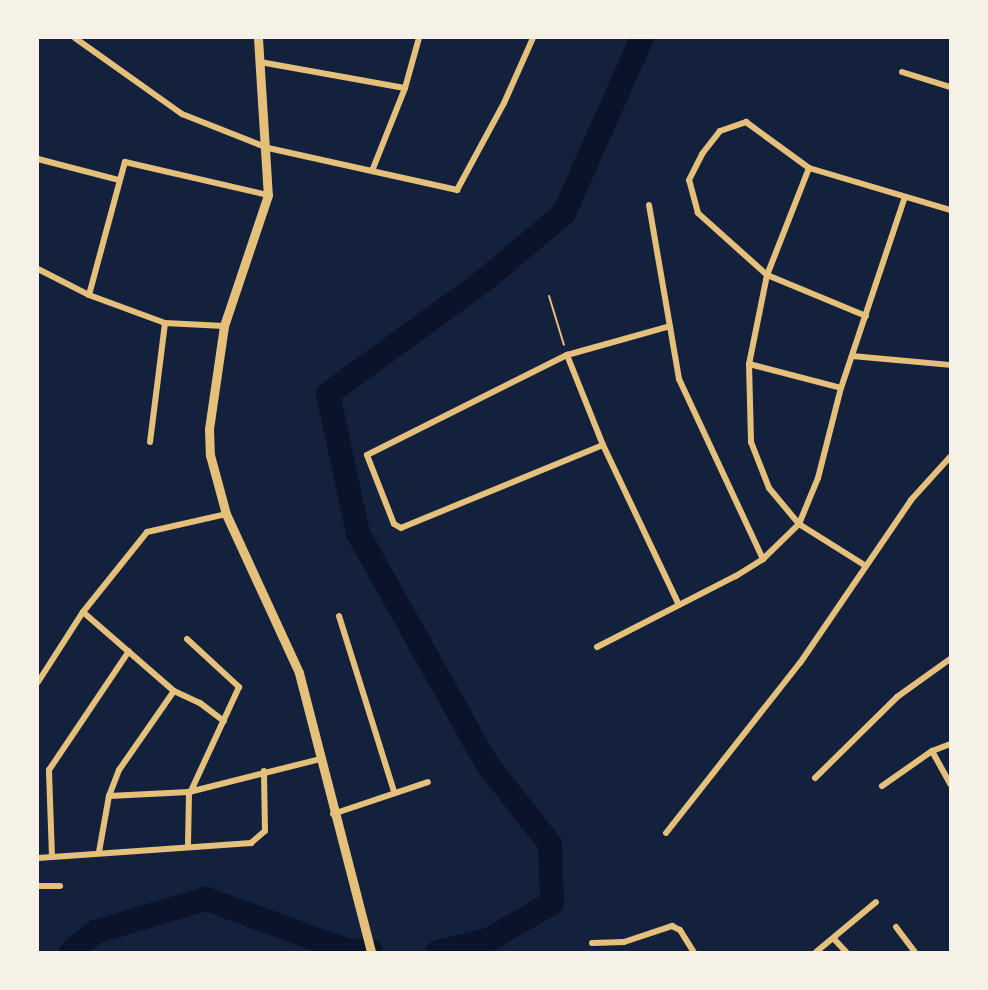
<!DOCTYPE html>
<style>
body{margin:0}
#map{position:relative;width:988px;height:990px;overflow:hidden;background:#14213d;font-family:Figtree,sans-serif}
div>[style]{position:absolute}
.river>*{height:24px;margin:-12px;padding:0 12px;transform-origin:12px;border-radius:12px;background:#0b132b}
.path>*{height:2px;margin:-1px;padding:0 1px;transform-origin:1px;border-radius:1px;background:#e5c07b}
.minor>*{height:6px;margin:-3px;padding:0 3px;transform-origin:3px;border-radius:3px;background:#e5c07b}
.tertiary>*{height:9px;margin:-4.5px;padding:0 4.5px;transform-origin:4.5px;border-radius:4.5px;background:#e5c07b}
span{translate:-50% -50%;white-space:nowrap;text-align:center;line-height:1.15;-webkit-text-stroke:4.5px #f6f1e7;paint-order:stroke}
.frame{position:absolute;inset:0;border:39px solid #f6f1e7;pointer-events:none}
</style>
<div id="map">
<div class="river">
<div style="left:71px;top:952px;width:31px;rotate:-40deg"></div>
<div style="left:95px;top:932px;width:116px;rotate:-16.6deg"></div>
<div style="left:206px;top:899px;width:151px;rotate:20.1deg"></div>
<div style="left:348px;top:951px;width:23px;rotate:2deg"></div>
<div style="left:438px;top:952px;width:51px;rotate:-13.5deg"></div>
<div style="left:488px;top:940px;width:74px;rotate:-30deg"></div>
<div style="left:552px;top:903px;width:59px;rotate:-91.9deg"></div>
<div style="left:550px;top:844px;width:102px;rotate:-128.2deg"></div>
<div style="left:487px;top:764px;width:265px;rotate:-119.2deg"></div>
<div style="left:358px;top:533px;width:142px;rotate:-102.2deg"></div>
<div style="left:328px;top:394px;width:195px;rotate:-36deg"></div>
<div style="left:486px;top:279px;width:102px;rotate:-40.2deg"></div>
<div style="left:564px;top:213px;width:192px;rotate:-66deg"></div>
</div>
<div class="path">
<div style="left:549px;top:296px;width:51px;rotate:73deg"></div>
</div>
<div class="minor">
<div style="left:75px;top:38px;width:131px;rotate:35.4deg"></div>
<div style="left:182px;top:114px;width:92px;rotate:21.6deg"></div>
<div style="left:268px;top:148px;width:194px;rotate:12.5deg"></div>
<div style="left:457px;top:190px;width:99px;rotate:-61.6deg"></div>
<div style="left:504px;top:103px;width:71px;rotate:-66deg"></div>
<div style="left:260px;top:62px;width:147px;rotate:10.2deg"></div>
<div style="left:902px;top:72px;width:50px;rotate:17.4deg"></div>
<div style="left:38px;top:159px;width:84px;rotate:14.5deg"></div>
<div style="left:809px;top:168px;width:115px;rotate:111.4deg"></div>
<div style="left:767px;top:275px;width:91px;rotate:101.4deg"></div>
<div style="left:749px;top:364px;width:78px;rotate:88.5deg"></div>
<div style="left:751px;top:442px;width:49px;rotate:68.6deg"></div>
<div style="left:769px;top:488px;width:47px;rotate:50.2deg"></div>
<div style="left:799px;top:524px;width:79px;rotate:32.1deg"></div>
<div style="left:372px;top:171px;width:89px;rotate:-68.3deg"></div>
<div style="left:405px;top:88px;width:52px;rotate:-74.4deg"></div>
<div style="left:649px;top:205px;width:177px;rotate:80.2deg"></div>
<div style="left:679px;top:379px;width:199px;rotate:65deg"></div>
<div style="left:38px;top:269px;width:57px;rotate:27deg"></div>
<div style="left:89px;top:295px;width:81px;rotate:20.2deg"></div>
<div style="left:165px;top:323px;width:59px;rotate:2.9deg"></div>
<div style="left:89px;top:295px;width:138px;rotate:-74.9deg"></div>
<div style="left:125px;top:162px;width:147px;rotate:13deg"></div>
<div style="left:866px;top:316px;width:107px;rotate:-157.5deg"></div>
<div style="left:767px;top:275px;width:93px;rotate:-138.1deg"></div>
<div style="left:698px;top:213px;width:34px;rotate:-105deg"></div>
<div style="left:689px;top:180px;width:29px;rotate:-63deg"></div>
<div style="left:702px;top:154px;width:29px;rotate:-52deg"></div>
<div style="left:720px;top:131px;width:28px;rotate:-19deg"></div>
<div style="left:746px;top:122px;width:78px;rotate:36.1deg"></div>
<div style="left:809px;top:168px;width:147px;rotate:16.6deg"></div>
<div style="left:567px;top:355px;width:97px;rotate:68.2deg"></div>
<div style="left:603px;top:445px;width:177px;rotate:64.6deg"></div>
<div style="left:852px;top:356px;width:98px;rotate:5.2deg"></div>
<div style="left:749px;top:364px;width:95px;rotate:14.6deg"></div>
<div style="left:150px;top:442px;width:120px;rotate:-82.8deg"></div>
<div style="left:603px;top:445px;width:218px;rotate:157.7deg"></div>
<div style="left:401px;top:528px;width:8px;rotate:-150deg"></div>
<div style="left:394px;top:524px;width:74px;rotate:-111.4deg"></div>
<div style="left:367px;top:455px;width:224px;rotate:-26.6deg"></div>
<div style="left:567px;top:355px;width:107px;rotate:-15.7deg"></div>
<div style="left:83px;top:612px;width:121px;rotate:41deg"></div>
<div style="left:174px;top:691px;width:29px;rotate:25deg"></div>
<div style="left:200px;top:703px;width:30px;rotate:37deg"></div>
<div style="left:339px;top:616px;width:183px;rotate:72.6deg"></div>
<div style="left:187px;top:639px;width:71px;rotate:42.7deg"></div>
<div style="left:239px;top:687px;width:115px;rotate:114.8deg"></div>
<div style="left:597px;top:647px;width:156px;rotate:-27.1deg"></div>
<div style="left:736px;top:576px;width:32px;rotate:-32deg"></div>
<div style="left:763px;top:559px;width:50px;rotate:-44.2deg"></div>
<div style="left:799px;top:524px;width:50px;rotate:-67.6deg"></div>
<div style="left:818px;top:478px;width:93px;rotate:-75.7deg"></div>
<div style="left:841px;top:388px;width:201px;rotate:-71.5deg"></div>
<div style="left:38px;top:682px;width:83px;rotate:-57.3deg"></div>
<div style="left:83px;top:612px;width:102px;rotate:-51.3deg"></div>
<div style="left:147px;top:532px;width:81px;rotate:-12.8deg"></div>
<div style="left:932px;top:751px;width:19px;rotate:-21deg"></div>
<div style="left:815px;top:778px;width:115px;rotate:-44.6deg"></div>
<div style="left:897px;top:697px;width:65px;rotate:-35.6deg"></div>
<div style="left:882px;top:786px;width:61px;rotate:-35deg"></div>
<div style="left:932px;top:751px;width:38px;rotate:61deg"></div>
<div style="left:109px;top:796px;width:80px;rotate:-2.9deg"></div>
<div style="left:189px;top:792px;width:135px;rotate:-14.1deg"></div>
<div style="left:333px;top:814px;width:100px;rotate:-18.6deg"></div>
<div style="left:666px;top:833px;width:216px;rotate:-51.8deg"></div>
<div style="left:800px;top:663px;width:197px;rotate:-55.7deg"></div>
<div style="left:911px;top:500px;width:58px;rotate:-47.8deg"></div>
<div style="left:188px;top:845px;width:53px;rotate:-88.9deg"></div>
<div style="left:99px;top:852px;width:57px;rotate:-79.9deg"></div>
<div style="left:109px;top:796px;width:28px;rotate:-69deg"></div>
<div style="left:119px;top:770px;width:96px;rotate:-55.2deg"></div>
<div style="left:52px;top:857px;width:87px;rotate:-92deg"></div>
<div style="left:49px;top:770px;width:143px;rotate:-56.1deg"></div>
<div style="left:38px;top:858px;width:214px;rotate:-4deg"></div>
<div style="left:251px;top:843px;width:18px;rotate:-41deg"></div>
<div style="left:265px;top:831px;width:60px;rotate:-91deg"></div>
<div style="left:38px;top:886px;width:22px"></div>
<div style="left:896px;top:927px;width:31px;rotate:53deg"></div>
<div style="left:834px;top:939px;width:18px;rotate:47deg"></div>
<div style="left:592px;top:943px;width:32px;rotate:-2deg"></div>
<div style="left:624px;top:942px;width:51px;rotate:-18.4deg"></div>
<div style="left:672px;top:926px;width:9px;rotate:27deg"></div>
<div style="left:680px;top:930px;width:26px;rotate:58deg"></div>
<div style="left:816px;top:952px;width:78px;rotate:-39.8deg"></div>
</div>
<div class="tertiary">
<div style="left:258px;top:38px;width:157px;rotate:86.4deg"></div>
<div style="left:268px;top:195px;width:138px;rotate:108.6deg"></div>
<div style="left:224px;top:326px;width:104px;rotate:98.3deg"></div>
<div style="left:209px;top:429px;width:26px;rotate:88deg"></div>
<div style="left:210px;top:455px;width:61px;rotate:74.8deg"></div>
<div style="left:226px;top:514px;width:175px;rotate:65.3deg"></div>
<div style="left:299px;top:673px;width:288px;rotate:75.5deg"></div>
</div>
<div class="frame"></div>
</div>
